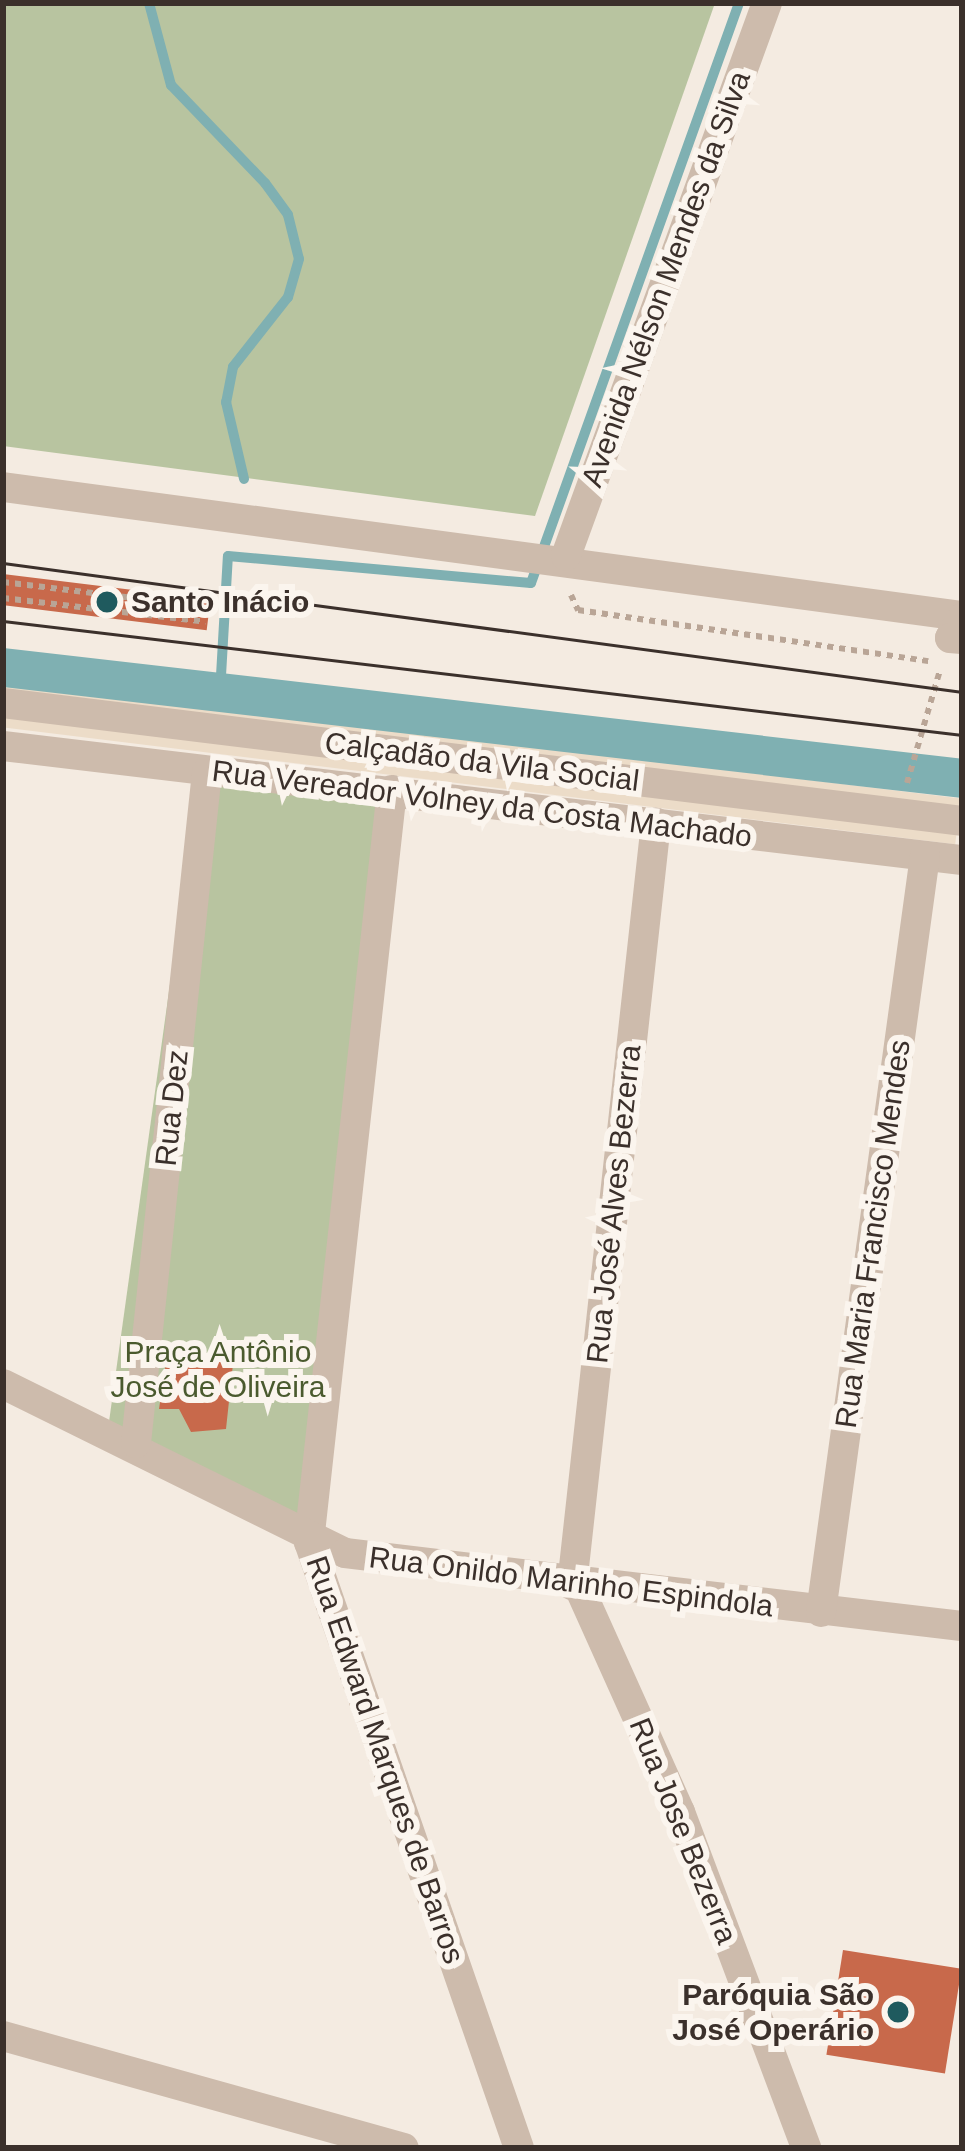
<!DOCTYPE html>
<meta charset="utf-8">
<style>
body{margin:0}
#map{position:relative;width:965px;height:2151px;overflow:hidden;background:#f4ebe1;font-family:Helvetica,sans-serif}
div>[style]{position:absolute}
.green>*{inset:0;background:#b8c4a0}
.plaza>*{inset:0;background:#ecdcc8;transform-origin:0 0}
.stream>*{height:10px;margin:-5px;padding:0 5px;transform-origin:5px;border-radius:5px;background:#7fb0b2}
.canal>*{height:39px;margin:-19.5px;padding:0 19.5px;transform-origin:19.5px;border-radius:19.5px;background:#7fb0b2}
.building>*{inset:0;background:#c8694b;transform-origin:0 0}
.path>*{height:6px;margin-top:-3px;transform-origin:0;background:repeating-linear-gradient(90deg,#b9a596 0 6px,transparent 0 12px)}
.minor>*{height:30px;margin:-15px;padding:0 15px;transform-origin:15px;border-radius:15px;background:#cdbbac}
.tram>*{height:3px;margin:-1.5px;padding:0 1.5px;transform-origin:1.5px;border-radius:1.5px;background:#3b302b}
.dots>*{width:33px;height:33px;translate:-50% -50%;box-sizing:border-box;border:6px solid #fbf5ee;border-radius:50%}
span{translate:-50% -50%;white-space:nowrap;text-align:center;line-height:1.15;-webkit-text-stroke:12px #fbf5ee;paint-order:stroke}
.street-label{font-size:30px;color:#3b302b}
.poi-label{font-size:30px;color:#3b302b;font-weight:700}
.left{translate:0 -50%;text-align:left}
.right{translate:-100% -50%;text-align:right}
.park-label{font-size:30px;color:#4a5a2e}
.frame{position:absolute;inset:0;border:6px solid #3b302b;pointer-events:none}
</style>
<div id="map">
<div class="green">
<div style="clip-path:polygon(3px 3px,715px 3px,535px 516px,3px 446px)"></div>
<div style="clip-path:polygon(198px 783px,384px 795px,301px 1535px,108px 1429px)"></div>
</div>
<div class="plaza">
<div style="left:3px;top:681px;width:965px;height:46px;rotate:7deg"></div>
</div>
<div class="stream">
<div style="left:149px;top:3px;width:85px;rotate:75deg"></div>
<div style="left:171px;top:85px;width:136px;rotate:46.2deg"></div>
<div style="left:265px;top:183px;width:39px;rotate:54deg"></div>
<div style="left:288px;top:215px;width:45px;rotate:76deg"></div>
<div style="left:299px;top:259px;width:40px;rotate:106deg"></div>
<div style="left:288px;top:297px;width:89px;rotate:128.2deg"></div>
<div style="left:233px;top:367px;width:36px;rotate:101deg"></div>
<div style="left:226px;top:402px;width:79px;rotate:76.8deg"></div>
<div style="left:220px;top:693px;width:137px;rotate:-86.7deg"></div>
<div style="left:228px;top:556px;width:304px;rotate:5.1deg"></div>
<div style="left:531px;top:583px;width:616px;rotate:-70.27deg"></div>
</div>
<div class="canal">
<div style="left:3px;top:667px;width:965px;rotate:6.6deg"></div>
</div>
<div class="building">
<div style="left:3px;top:574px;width:209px;height:31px;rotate:7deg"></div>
<div style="clip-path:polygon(168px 1349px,233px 1364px,226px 1429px,191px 1432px,179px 1409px,159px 1409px)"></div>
<div style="left:843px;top:1950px;width:120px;height:106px;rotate:9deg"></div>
</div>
<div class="path">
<div style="left:3px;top:582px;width:205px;rotate:7deg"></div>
<div style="left:571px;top:595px;width:17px;rotate:65deg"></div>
<div style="left:578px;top:610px;width:354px;rotate:8.3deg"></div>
<div style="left:3px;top:598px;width:204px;rotate:6.7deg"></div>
<div style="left:907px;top:783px;width:118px;rotate:-73.7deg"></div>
</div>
<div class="minor">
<div style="left:3px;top:487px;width:968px;rotate:7.66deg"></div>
<div style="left:566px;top:556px;width:588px;rotate:-70.03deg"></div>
<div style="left:962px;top:618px;width:23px;rotate:121deg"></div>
<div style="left:950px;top:638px;width:12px;rotate:5deg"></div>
<div style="left:3px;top:703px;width:966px;rotate:7.01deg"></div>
<div style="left:3px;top:746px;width:966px;rotate:6.78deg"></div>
<div style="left:392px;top:790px;width:757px;rotate:96.3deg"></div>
<div style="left:309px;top:1542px;width:641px;rotate:70.89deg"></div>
<div style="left:3px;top:1384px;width:381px;rotate:26.3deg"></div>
<div style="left:345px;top:1553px;width:621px;rotate:6.75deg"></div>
<div style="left:136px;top:1443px;width:675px;rotate:-83.96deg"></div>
<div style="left:572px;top:1585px;width:767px;rotate:-83.71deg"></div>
<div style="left:578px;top:1585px;width:249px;rotate:65.8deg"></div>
<div style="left:680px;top:1812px;width:359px;rotate:69.4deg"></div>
<div style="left:821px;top:1612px;width:763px;rotate:-82.17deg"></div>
<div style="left:3px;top:2036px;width:416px;rotate:15.6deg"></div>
</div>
<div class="tram">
<div style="left:3px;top:563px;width:968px;rotate:7.66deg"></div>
<div style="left:3px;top:621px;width:966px;rotate:6.78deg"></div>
</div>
<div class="dots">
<div style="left:107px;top:602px;background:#1f5a5e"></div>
<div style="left:898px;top:2012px;background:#1f5a5e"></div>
</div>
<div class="street-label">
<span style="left:666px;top:279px;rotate:-70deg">Avenida Nélson Mendes da Silva</span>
<span style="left:482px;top:762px;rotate:7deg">Calçadão da Vila Social</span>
<span style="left:482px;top:804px;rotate:7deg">Rua Vereador Volney da Costa Machado</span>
<span style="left:172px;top:1108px;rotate:-84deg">Rua Dez</span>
<span style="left:614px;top:1204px;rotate:-84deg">Rua José Alves Bezerra</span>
<span style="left:873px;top:1234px;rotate:-82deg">Rua Maria Francisco Mendes</span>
<span style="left:571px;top:1582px;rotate:7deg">Rua Onildo Marinho Espindola</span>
<span style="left:385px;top:1760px;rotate:71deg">Rua Edward Marques de Barros</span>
<span style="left:683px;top:1831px;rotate:68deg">Rua Jose Bezerra</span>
</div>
<div class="poi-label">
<span class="left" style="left:131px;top:602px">Santo Inácio</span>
<span class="right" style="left:874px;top:2012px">Paróquia São<br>José Operário</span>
</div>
<div class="park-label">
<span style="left:218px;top:1369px">Praça Antônio<br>José de Oliveira</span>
</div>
<div class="frame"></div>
</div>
